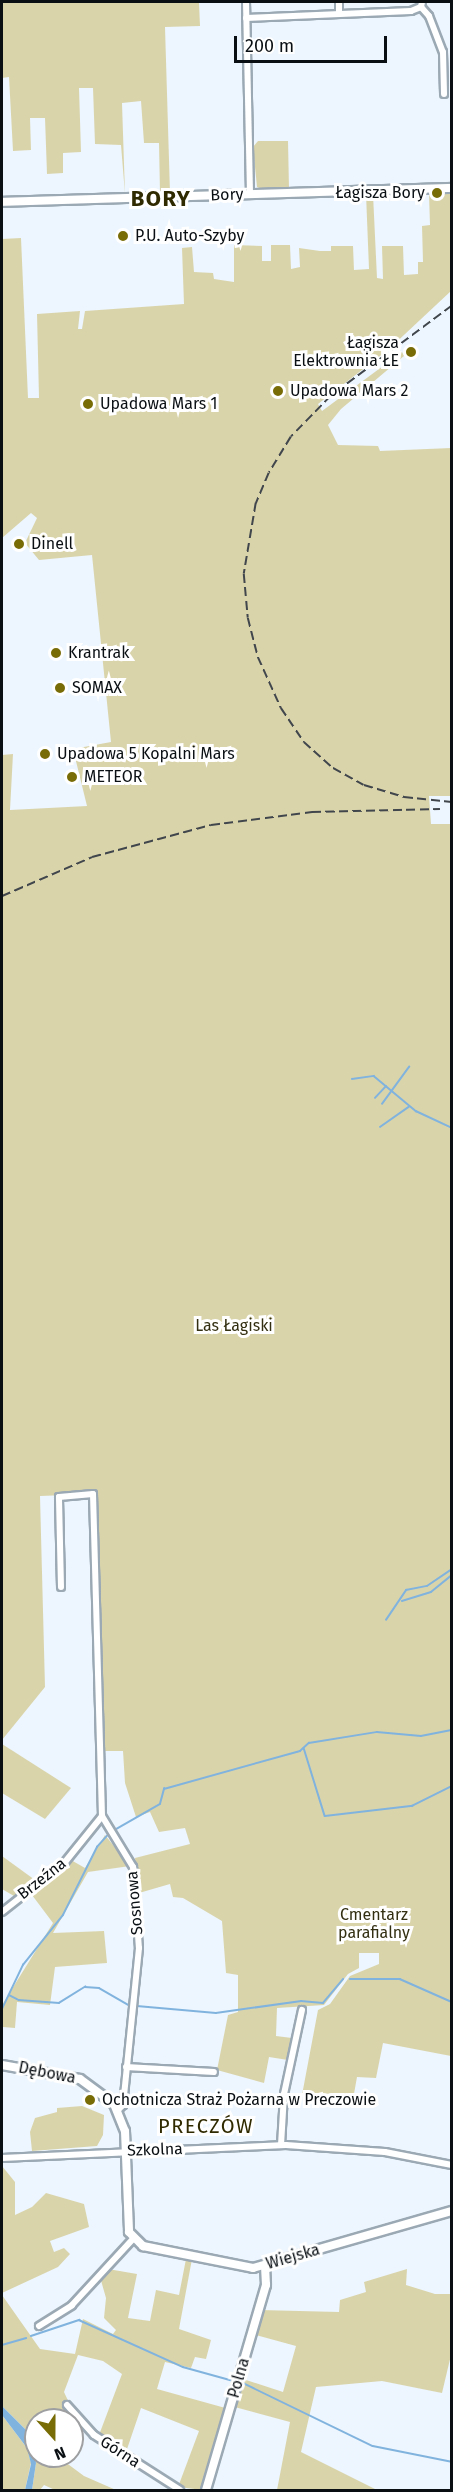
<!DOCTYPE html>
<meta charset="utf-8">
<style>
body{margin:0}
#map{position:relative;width:453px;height:2492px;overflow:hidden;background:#edf6fe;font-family:"Fira Sans",sans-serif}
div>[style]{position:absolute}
.green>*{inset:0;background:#dad4ab}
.water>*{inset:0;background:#80b3de}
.stream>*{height:1.5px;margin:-0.75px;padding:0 0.75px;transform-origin:0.75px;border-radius:0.75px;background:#80b3de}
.roads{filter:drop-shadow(2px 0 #9ba9b4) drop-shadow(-2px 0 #9ba9b4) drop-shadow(0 2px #9ba9b4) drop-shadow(0 -2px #9ba9b4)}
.minor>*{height:6px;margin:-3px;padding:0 3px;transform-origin:3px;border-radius:3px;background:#fff}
.tertiary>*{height:8px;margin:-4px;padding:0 4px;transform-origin:4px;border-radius:4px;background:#fff}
.rail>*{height:1.5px;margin-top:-0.75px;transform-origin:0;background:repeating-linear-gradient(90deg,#40464b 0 9px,transparent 0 13.5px)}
.dots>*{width:16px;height:16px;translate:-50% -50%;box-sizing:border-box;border:3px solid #fff;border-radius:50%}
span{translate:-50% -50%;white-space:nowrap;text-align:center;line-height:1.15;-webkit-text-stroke:6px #fff;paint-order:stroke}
.poi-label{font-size:16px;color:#0a0f13}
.right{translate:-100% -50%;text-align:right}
.left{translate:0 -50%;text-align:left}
.street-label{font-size:16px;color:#0a0f13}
.park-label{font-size:16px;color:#332f12}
.quarter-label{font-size:20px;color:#302a00;letter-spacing:1.5px}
.district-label{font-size:22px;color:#302a00;font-weight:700;letter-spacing:1.5px}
.frame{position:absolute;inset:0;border:3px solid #0a0f13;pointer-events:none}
.north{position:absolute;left:24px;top:2408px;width:60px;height:60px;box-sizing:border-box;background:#fff;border:2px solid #9d9fa1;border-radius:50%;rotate:159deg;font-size:16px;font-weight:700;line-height:24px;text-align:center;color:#0a0f13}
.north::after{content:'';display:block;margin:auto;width:21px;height:27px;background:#786c07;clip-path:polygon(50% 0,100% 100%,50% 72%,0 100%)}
.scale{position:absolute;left:234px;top:36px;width:153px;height:27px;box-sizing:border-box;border:3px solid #0a0f13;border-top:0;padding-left:8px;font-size:18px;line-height:21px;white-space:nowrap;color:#0a0f13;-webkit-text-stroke:4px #fff;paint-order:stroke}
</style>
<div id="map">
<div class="green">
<div style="clip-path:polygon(2px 2px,199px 2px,200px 26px,165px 27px,170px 193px,160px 193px,159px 143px,144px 143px,141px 101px,122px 103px,125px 194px,121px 145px,95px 144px,93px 88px,79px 88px,81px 152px,63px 153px,63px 173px,47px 174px,45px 118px,30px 118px,31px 150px,13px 151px,9px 77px,2px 78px)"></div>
<div style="clip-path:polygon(258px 141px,288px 141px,289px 189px,264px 190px,257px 187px,253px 147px)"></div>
<div style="clip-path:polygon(451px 192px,451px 291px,389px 349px,318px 404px,322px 411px,402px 352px,404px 356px,341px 409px,328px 425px,338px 445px,378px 446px,380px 451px,451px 448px,451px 796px,429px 796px,431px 824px,452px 824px,451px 2056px,383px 2043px,376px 2078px,357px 2077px,352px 2105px,341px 2093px,302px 2095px,318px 2010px,330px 2004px,350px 1976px,379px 1964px,379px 1953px,359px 1953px,359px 1968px,348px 1974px,324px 2005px,277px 2008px,276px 2036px,292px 2038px,288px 2060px,269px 2057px,264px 2083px,217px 2070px,228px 2015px,238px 2012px,238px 1975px,226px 1973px,222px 1921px,183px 1898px,173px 1897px,170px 1884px,139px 1893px,135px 1858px,190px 1844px,185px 1828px,159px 1832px,150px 1812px,136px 1817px,125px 1783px,123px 1751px,102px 1751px,94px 1494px,40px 1496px,45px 1687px,2px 1740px,2px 755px,13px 754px,10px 810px,87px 806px,73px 749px,111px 742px,92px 555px,39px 560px,25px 543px,37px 518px,31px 513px,2px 538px,2px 239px,21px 238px,28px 398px,39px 398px,37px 314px,80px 311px,78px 329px,82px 329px,85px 311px,184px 304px,182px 248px,192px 247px,194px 272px,213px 273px,214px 279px,234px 282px,234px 245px,262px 246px,262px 261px,271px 261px,271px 245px,290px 245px,291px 269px,300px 267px,299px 248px,320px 251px,331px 251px,331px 246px,353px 246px,354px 270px,369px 269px,366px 194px,373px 194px,377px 278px,383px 279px,382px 246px,403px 246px,404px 275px,418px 274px,418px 262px,423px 262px,422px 226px,430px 225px,429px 194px)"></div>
<div style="clip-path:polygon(2px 1744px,71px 1788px,45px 1819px,2px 1793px)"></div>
<div style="clip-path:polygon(105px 1835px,130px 1866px,88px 1872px,53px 1933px,104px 1931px,107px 1963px,55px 1967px,50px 2005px,17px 2002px,15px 2028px,3px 2027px,2px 2034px,2px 2005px,53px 1923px,29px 1891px,71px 1860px,85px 1868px)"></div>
<div style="clip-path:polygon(2px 1856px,35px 1880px,14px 1896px,2px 1889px)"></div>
<div style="clip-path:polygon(82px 2106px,104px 2115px,103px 2135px,97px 2146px,32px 2151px,30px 2132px,35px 2118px,57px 2112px,57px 2108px)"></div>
<div style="clip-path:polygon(2px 2166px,15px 2182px,15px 2215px,32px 2207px,46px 2193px,84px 2204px,89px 2227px,50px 2241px,54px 2252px,64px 2248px,70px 2254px,58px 2267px,2px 2293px)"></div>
<div style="clip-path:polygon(186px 2259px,192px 2259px,179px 2329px,211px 2340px,206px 2359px,195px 2357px,191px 2368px,165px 2362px,157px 2389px,229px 2409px,203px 2490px,178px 2487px,199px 2431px,141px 2408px,126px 2452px,99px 2435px,122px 2374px,103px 2361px,78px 2355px,64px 2392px,71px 2407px,65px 2420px,36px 2420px,36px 2456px,57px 2456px,84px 2476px,116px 2490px,55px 2490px,44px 2485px,40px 2490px,32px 2490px,36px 2463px,32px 2444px,25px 2429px,2px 2406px,2px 2295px,40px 2349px,75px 2354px,83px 2319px,113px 2334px,116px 2330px,104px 2318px,106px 2298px,100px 2277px,108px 2269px,137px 2274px,128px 2318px,150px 2321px,156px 2290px,179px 2295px)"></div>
<div style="clip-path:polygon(407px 2269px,406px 2285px,435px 2294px,451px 2294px,451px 2355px,442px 2393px,382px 2381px,316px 2387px,301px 2452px,377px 2490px,277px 2490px,290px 2422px,231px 2406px,240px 2378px,283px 2392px,296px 2346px,252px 2334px,260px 2310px,339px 2312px,340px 2300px,366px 2292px,364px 2282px)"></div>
<div style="clip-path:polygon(2px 2415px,27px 2448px,31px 2463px,25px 2490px,2px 2490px)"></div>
</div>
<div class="water">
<div style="clip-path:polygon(2px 2406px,25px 2429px,32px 2444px,36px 2463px,32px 2490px,25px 2490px,31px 2464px,27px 2448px,2px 2415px)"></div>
</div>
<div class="stream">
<div style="left:352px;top:1079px;width:22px;rotate:-8deg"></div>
<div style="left:374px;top:1076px;width:55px;rotate:39.8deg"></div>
<div style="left:416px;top:1111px;width:40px;rotate:25deg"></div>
<div style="left:375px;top:1098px;width:16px;rotate:-47deg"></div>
<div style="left:382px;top:1104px;width:46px;rotate:-53.9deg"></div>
<div style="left:380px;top:1127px;width:35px;rotate:-35deg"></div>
<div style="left:402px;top:1601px;width:30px;rotate:-17deg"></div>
<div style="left:431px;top:1592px;width:27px;rotate:-39deg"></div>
<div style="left:386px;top:1620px;width:36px;rotate:-56deg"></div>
<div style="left:406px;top:1590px;width:21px;rotate:-11deg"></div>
<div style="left:427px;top:1586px;width:30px;rotate:-34deg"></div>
<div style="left:304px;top:1748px;width:71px;rotate:72.8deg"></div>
<div style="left:325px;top:1816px;width:88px;rotate:-6.6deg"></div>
<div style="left:412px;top:1806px;width:45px;rotate:-26.6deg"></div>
<div style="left:113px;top:1831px;width:54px;rotate:-29.9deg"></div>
<div style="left:160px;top:1804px;width:16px;rotate:-75deg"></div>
<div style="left:164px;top:1789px;width:141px;rotate:-15.6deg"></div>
<div style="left:300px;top:1751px;width:12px;rotate:-42deg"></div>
<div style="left:309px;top:1743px;width:69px;rotate:-9.2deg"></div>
<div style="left:377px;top:1732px;width:44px;rotate:5.2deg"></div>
<div style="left:421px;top:1736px;width:32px;rotate:-11deg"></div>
<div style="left:350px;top:1979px;width:50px"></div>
<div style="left:400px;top:1979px;width:57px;rotate:23.9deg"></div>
<div style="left:9px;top:1995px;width:11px;rotate:27deg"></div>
<div style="left:19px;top:2000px;width:40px;rotate:4.3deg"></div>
<div style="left:59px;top:2003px;width:31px;rotate:-32deg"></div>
<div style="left:85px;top:1987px;width:14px;rotate:4deg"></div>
<div style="left:99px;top:1988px;width:36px;rotate:30deg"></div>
<div style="left:137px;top:2006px;width:79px;rotate:5.1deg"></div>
<div style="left:216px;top:2013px;width:86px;rotate:-8deg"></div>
<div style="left:301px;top:2001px;width:22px;rotate:5deg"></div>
<div style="left:323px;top:2003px;width:31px;rotate:-50deg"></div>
<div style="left:2px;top:2009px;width:49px;rotate:-64.5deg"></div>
<div style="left:23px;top:1965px;width:64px;rotate:-51.3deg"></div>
<div style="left:63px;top:1915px;width:76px;rotate:-63.4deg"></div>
<div style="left:97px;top:1847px;width:15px;rotate:-48deg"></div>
<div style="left:31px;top:2336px;width:51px;rotate:-18.4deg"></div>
<div style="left:79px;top:2320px;width:114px;rotate:24.3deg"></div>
<div style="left:183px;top:2367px;width:53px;rotate:15.4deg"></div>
<div style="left:2px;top:2345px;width:25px;rotate:-16deg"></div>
<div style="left:243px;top:2383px;width:144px;rotate:25.9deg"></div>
<div style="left:373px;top:2446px;width:81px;rotate:11.4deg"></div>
</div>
<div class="roads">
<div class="minor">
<div style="left:246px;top:2px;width:193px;rotate:88.8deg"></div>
<div style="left:339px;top:2px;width:11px;rotate:90deg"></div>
<div style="left:422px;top:2px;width:5px;rotate:101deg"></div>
<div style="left:421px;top:7px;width:12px;rotate:48deg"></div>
<div style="left:429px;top:16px;width:39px;rotate:69deg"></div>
<div style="left:443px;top:52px;width:42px;rotate:88.6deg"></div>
<div style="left:246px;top:18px;width:165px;rotate:-2.4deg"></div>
<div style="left:411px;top:11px;width:11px;rotate:-22deg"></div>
<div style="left:61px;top:1587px;width:90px;rotate:-91.3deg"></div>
<div style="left:59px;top:1497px;width:34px;rotate:-5deg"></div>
<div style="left:93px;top:1494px;width:322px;rotate:88.4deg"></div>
<div style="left:102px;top:1816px;width:60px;rotate:58.7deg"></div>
<div style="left:133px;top:1867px;width:81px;rotate:85.8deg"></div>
<div style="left:139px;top:1948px;width:158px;rotate:95.8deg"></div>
<div style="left:123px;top:2105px;width:7px;rotate:135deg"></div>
<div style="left:2px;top:1912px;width:80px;rotate:-38.4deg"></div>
<div style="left:65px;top:1862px;width:59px;rotate:-51.2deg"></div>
<div style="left:126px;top:2067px;width:88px;rotate:3.3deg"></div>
<div style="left:281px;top:2145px;width:51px;rotate:-86.6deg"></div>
<div style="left:284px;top:2094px;width:86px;rotate:-77.9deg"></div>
<div style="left:2px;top:2158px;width:284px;rotate:-2.6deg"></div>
<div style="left:286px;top:2145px;width:99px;rotate:4deg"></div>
<div style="left:385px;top:2152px;width:68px;rotate:11deg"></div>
<div style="left:39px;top:2326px;width:39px;rotate:-32deg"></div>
<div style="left:72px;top:2305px;width:90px;rotate:-47.3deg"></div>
<div style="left:67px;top:2405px;width:40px;rotate:48deg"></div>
<div style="left:94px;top:2435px;width:102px;rotate:32.6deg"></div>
</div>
<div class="tertiary">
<div style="left:2px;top:202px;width:450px;rotate:-1.8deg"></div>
<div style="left:2px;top:2065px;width:79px;rotate:10.2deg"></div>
<div style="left:80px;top:2079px;width:42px;rotate:36.3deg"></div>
<div style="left:114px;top:2104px;width:29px;rotate:68deg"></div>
<div style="left:125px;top:2131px;width:101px;rotate:87.7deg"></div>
<div style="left:129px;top:2232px;width:20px;rotate:45deg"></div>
<div style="left:143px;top:2246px;width:112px;rotate:11.3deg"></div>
<div style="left:253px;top:2268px;width:207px;rotate:-16deg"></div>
<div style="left:206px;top:2490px;width:214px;rotate:-73.7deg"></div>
<div style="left:266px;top:2285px;width:19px;rotate:-93deg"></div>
</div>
</div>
<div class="rail">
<div style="left:452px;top:306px;width:151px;rotate:143.4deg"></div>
<div style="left:331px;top:396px;width:57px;rotate:134.3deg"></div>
<div style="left:291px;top:437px;width:42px;rotate:121.4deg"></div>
<div style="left:269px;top:473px;width:33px;rotate:113deg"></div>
<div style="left:256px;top:503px;width:72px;rotate:99.6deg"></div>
<div style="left:244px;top:574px;width:44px;rotate:84.8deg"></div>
<div style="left:248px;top:618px;width:40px;rotate:75.6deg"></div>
<div style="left:258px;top:657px;width:56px;rotate:65.7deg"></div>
<div style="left:281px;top:708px;width:41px;rotate:55.9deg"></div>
<div style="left:304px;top:742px;width:39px;rotate:42deg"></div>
<div style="left:333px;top:768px;width:35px;rotate:29deg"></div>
<div style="left:364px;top:785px;width:42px;rotate:16.7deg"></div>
<div style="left:404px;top:797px;width:48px;rotate:5.9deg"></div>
<div style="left:2px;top:896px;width:98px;rotate:-23.4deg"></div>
<div style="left:92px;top:857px;width:123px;rotate:-15.1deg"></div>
<div style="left:211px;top:825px;width:102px;rotate:-7.3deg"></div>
<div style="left:312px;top:812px;width:128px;rotate:-1.3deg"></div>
</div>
<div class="dots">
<div style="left:437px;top:193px;background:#786c07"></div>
<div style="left:123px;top:236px;background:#786c07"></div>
<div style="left:411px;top:352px;background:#786c07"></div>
<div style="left:278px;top:391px;background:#786c07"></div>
<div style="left:88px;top:404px;background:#786c07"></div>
<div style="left:19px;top:544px;background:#786c07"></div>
<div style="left:56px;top:653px;background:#786c07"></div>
<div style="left:60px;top:688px;background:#786c07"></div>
<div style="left:45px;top:754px;background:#786c07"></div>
<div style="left:72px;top:777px;background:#786c07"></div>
<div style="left:90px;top:2100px;background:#786c07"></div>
</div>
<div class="poi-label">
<span class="right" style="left:425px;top:193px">Łagisza Bory</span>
<span class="left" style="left:135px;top:236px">P.U. Auto-Szyby</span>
<span class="right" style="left:399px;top:352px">Łagisza<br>Elektrownia ŁE</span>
<span class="left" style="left:290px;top:391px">Upadowa Mars 2</span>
<span class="left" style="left:100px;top:404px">Upadowa Mars 1</span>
<span class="left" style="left:31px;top:544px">Dinell</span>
<span class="left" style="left:68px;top:653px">Krantrak</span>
<span class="left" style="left:72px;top:688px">SOMAX</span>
<span class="left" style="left:57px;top:754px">Upadowa 5 Kopalni Mars</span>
<span class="left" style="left:84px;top:777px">METEOR</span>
<span class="left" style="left:102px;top:2100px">Ochotnicza Straż Pożarna w Preczowie</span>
</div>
<div class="street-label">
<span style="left:227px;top:195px;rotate:-2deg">Bory</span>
<span style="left:42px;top:1879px;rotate:-38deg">Brzeźna</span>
<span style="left:135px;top:1903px;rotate:-95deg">Sosnowa</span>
<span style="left:47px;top:2073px;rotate:11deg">Dębowa</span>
<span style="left:155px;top:2150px;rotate:-2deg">Szkolna</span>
<span style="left:293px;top:2257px;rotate:-16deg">Wiejska</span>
<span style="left:239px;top:2378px;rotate:-74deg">Polna</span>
<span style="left:120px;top:2452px;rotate:33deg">Górna</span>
</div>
<div class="park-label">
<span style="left:234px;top:1326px">Las Łagiski</span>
<span style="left:374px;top:1924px">Cmentarz<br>parafialny</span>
</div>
<div class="quarter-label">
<span style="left:206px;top:2126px">PRECZÓW</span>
</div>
<div class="district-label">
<span style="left:161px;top:199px">BORY</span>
</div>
<div class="frame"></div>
<div class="north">N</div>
<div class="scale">200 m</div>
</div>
